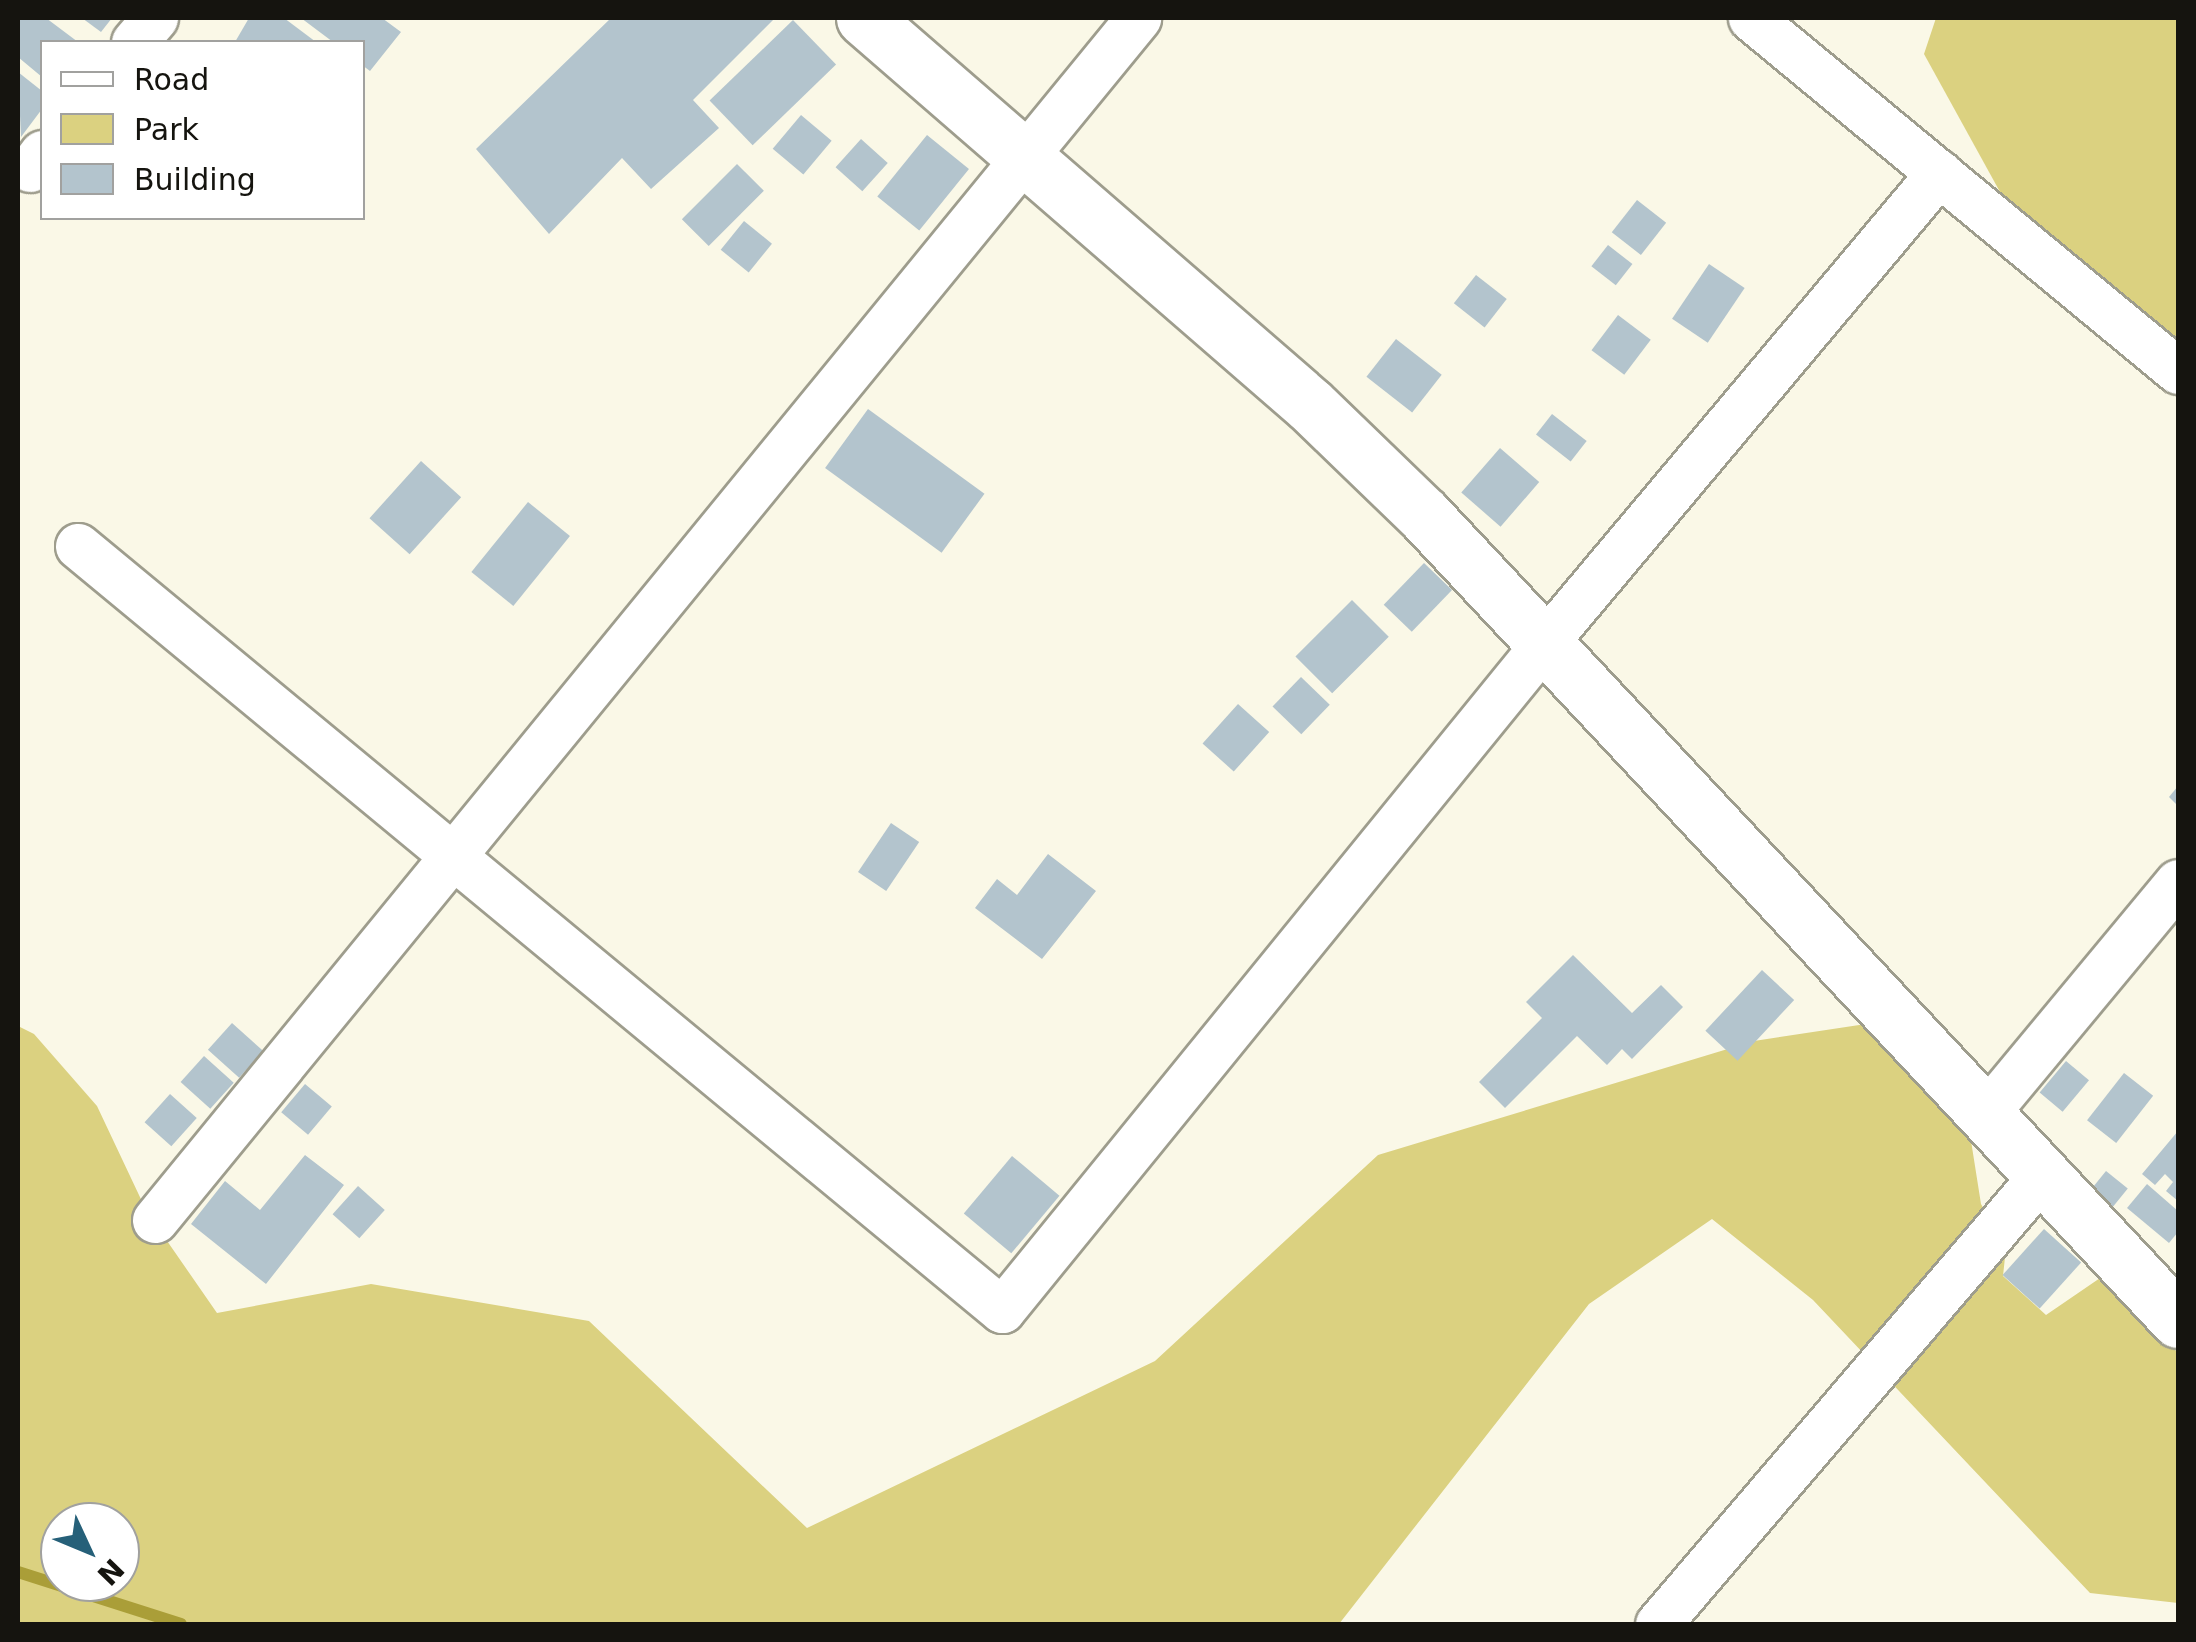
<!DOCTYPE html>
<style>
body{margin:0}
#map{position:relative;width:2196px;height:1642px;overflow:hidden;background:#faf8e7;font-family:"DejaVu Sans",sans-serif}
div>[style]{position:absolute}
.green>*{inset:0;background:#dbd180}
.stream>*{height:12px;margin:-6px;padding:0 6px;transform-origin:6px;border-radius:6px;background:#aa9e38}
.building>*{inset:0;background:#b3c4cd;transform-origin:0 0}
.roads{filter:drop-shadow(2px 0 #9e9d8d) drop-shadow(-2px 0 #9e9d8d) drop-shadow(0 2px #9e9d8d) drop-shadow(0 -2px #9e9d8d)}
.minor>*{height:45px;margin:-22.5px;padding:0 22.5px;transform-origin:22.5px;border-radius:22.5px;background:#fff}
.tertiary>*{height:55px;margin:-27.5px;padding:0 27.5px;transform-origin:27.5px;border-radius:27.5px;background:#fff}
span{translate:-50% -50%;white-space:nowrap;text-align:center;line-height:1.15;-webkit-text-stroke:10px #fff;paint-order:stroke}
.frame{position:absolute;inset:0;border:20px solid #15140f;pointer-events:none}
.legend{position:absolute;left:40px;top:40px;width:325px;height:180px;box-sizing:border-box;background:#fff;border:2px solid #a1a19f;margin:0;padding:12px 18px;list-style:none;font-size:30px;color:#15140f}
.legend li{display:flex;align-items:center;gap:20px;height:50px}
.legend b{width:50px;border:2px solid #a1a19f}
.north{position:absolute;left:40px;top:1502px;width:100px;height:100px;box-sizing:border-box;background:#fff;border:2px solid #a1a19f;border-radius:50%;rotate:134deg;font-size:28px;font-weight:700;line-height:40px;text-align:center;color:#15140f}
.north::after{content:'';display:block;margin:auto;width:35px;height:45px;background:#266079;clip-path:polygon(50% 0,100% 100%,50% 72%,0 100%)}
</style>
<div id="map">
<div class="green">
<div style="clip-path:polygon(1936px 18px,2178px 18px,2178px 371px,2032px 250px,1924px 54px)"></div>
<div style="clip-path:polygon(evenodd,1899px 1019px,1969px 1128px,1981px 1204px,2006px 1248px,2003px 1276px,2046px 1315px,2103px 1276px,2178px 1353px,2178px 1603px,2090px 1593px,1813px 1300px,1712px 1219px,1589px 1304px,1339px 1624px,18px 1624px,18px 1026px,34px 1034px,97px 1106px,147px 1212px,217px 1313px,371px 1284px,589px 1321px,807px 1528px,1155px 1361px,1378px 1155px,1754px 1041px,1899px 1019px,60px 1522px,120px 1522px,120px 1582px,60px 1582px,60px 1522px)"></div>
</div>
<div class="stream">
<div style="left:18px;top:1572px;width:171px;rotate:17.7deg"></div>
</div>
<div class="building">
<div style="clip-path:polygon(18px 18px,46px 18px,78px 42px,42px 42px,42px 77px,18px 57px)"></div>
<div style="clip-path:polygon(82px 18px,112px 18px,101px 32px)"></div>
<div style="clip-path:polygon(249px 18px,284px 18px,316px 42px,235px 42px)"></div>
<div style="clip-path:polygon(301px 18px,382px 18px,401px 32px,370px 71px,362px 65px,362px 42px,333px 42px)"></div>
<div style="clip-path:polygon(611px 18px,775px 18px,693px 100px,719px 128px,651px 189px,622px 158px,549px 234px,476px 149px)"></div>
<div style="left:793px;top:20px;width:62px;height:116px;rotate:46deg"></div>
<div style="clip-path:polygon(18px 72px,42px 91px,42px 109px,21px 137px)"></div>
<div style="left:801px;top:115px;width:40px;height:44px;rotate:40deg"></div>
<div style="left:927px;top:135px;width:54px;height:79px;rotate:39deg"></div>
<div style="left:861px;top:139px;width:36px;height:38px;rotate:42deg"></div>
<div style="left:737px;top:164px;width:38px;height:78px;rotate:45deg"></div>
<div style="left:1637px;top:200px;width:37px;height:41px;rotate:38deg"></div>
<div style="left:744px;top:221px;width:36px;height:37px;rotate:39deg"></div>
<div style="left:1608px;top:245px;width:31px;height:27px;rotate:38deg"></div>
<div style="left:1709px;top:264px;width:43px;height:66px;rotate:34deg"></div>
<div style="left:1476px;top:275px;width:39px;height:36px;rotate:38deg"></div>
<div style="left:1618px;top:315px;width:41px;height:44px;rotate:37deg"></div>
<div style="left:1396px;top:339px;width:58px;height:48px;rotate:38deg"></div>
<div style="left:868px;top:409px;width:144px;height:73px;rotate:36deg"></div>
<div style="left:1552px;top:414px;width:44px;height:26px;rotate:38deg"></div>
<div style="left:1500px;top:448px;width:52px;height:59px;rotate:41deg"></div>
<div style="left:421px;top:461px;width:54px;height:77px;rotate:42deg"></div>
<div style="left:528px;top:502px;width:54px;height:90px;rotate:39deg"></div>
<div style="left:1424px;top:563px;width:39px;height:58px;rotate:44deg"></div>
<div style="left:1352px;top:600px;width:52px;height:80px;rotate:45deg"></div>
<div style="left:1301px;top:677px;width:40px;height:41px;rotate:44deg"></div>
<div style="left:1238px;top:704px;width:42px;height:53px;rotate:42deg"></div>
<div style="clip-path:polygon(2178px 786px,2178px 806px,2169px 797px)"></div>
<div style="left:891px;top:823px;width:34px;height:59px;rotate:34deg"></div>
<div style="clip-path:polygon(1048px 854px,1096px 891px,1042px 959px,975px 908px,997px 879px,1017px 895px)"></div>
<div style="clip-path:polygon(1573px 955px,1632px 1013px,1661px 985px,1683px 1007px,1632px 1059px,1622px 1049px,1607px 1065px,1577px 1036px,1505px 1108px,1479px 1082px,1542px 1018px,1526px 1002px)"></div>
<div style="left:1762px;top:970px;width:44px;height:83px;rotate:43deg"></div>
<div style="left:232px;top:1023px;width:42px;height:36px;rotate:42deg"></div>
<div style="left:204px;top:1056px;width:40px;height:35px;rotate:42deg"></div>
<div style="left:2066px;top:1061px;width:30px;height:41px;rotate:40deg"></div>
<div style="left:2124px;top:1073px;width:37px;height:60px;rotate:38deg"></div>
<div style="left:305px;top:1084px;width:35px;height:37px;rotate:40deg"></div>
<div style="left:170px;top:1094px;width:36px;height:38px;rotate:42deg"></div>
<div style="clip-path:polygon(2178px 1131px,2178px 1201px,2166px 1191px,2173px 1182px,2165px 1174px,2155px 1185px,2142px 1174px)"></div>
<div style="clip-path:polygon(305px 1155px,344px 1185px,266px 1284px,191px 1224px,225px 1181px,260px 1210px)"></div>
<div style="left:1012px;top:1156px;width:62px;height:75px;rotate:40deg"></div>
<div style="left:2106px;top:1171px;width:28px;height:27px;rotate:39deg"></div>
<div style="clip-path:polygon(2147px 1184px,2178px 1211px,2178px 1232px,2169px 1243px,2127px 1208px)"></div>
<div style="left:358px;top:1186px;width:36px;height:38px;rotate:42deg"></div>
<div style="left:2044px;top:1229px;width:50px;height:62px;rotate:42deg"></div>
</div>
<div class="roads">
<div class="minor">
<div style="left:1751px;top:18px;width:554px;rotate:39.58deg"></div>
<div style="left:134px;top:42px;width:32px;rotate:-49deg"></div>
<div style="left:30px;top:169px;width:20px;rotate:-53deg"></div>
<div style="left:78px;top:546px;width:1199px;rotate:39.59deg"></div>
<div style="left:1002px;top:1310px;width:864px;rotate:-50.87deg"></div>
<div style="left:1547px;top:640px;width:610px;rotate:-49.99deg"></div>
<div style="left:1986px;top:1113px;width:300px;rotate:-50.3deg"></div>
<div style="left:155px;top:1220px;width:1553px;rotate:-50.72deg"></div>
<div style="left:1658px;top:1624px;width:592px;rotate:-49.45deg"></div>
</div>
<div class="tertiary">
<div style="left:864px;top:18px;width:590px;rotate:40.95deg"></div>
<div style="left:1310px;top:405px;width:158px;rotate:44deg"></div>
<div style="left:1424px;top:515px;width:1103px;rotate:46.87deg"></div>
</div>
</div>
<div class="frame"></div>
<ul class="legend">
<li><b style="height:12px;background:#fff"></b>Road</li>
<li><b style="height:28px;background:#dbd180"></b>Park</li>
<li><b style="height:28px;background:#b3c4cd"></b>Building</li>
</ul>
<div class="north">N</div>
</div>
